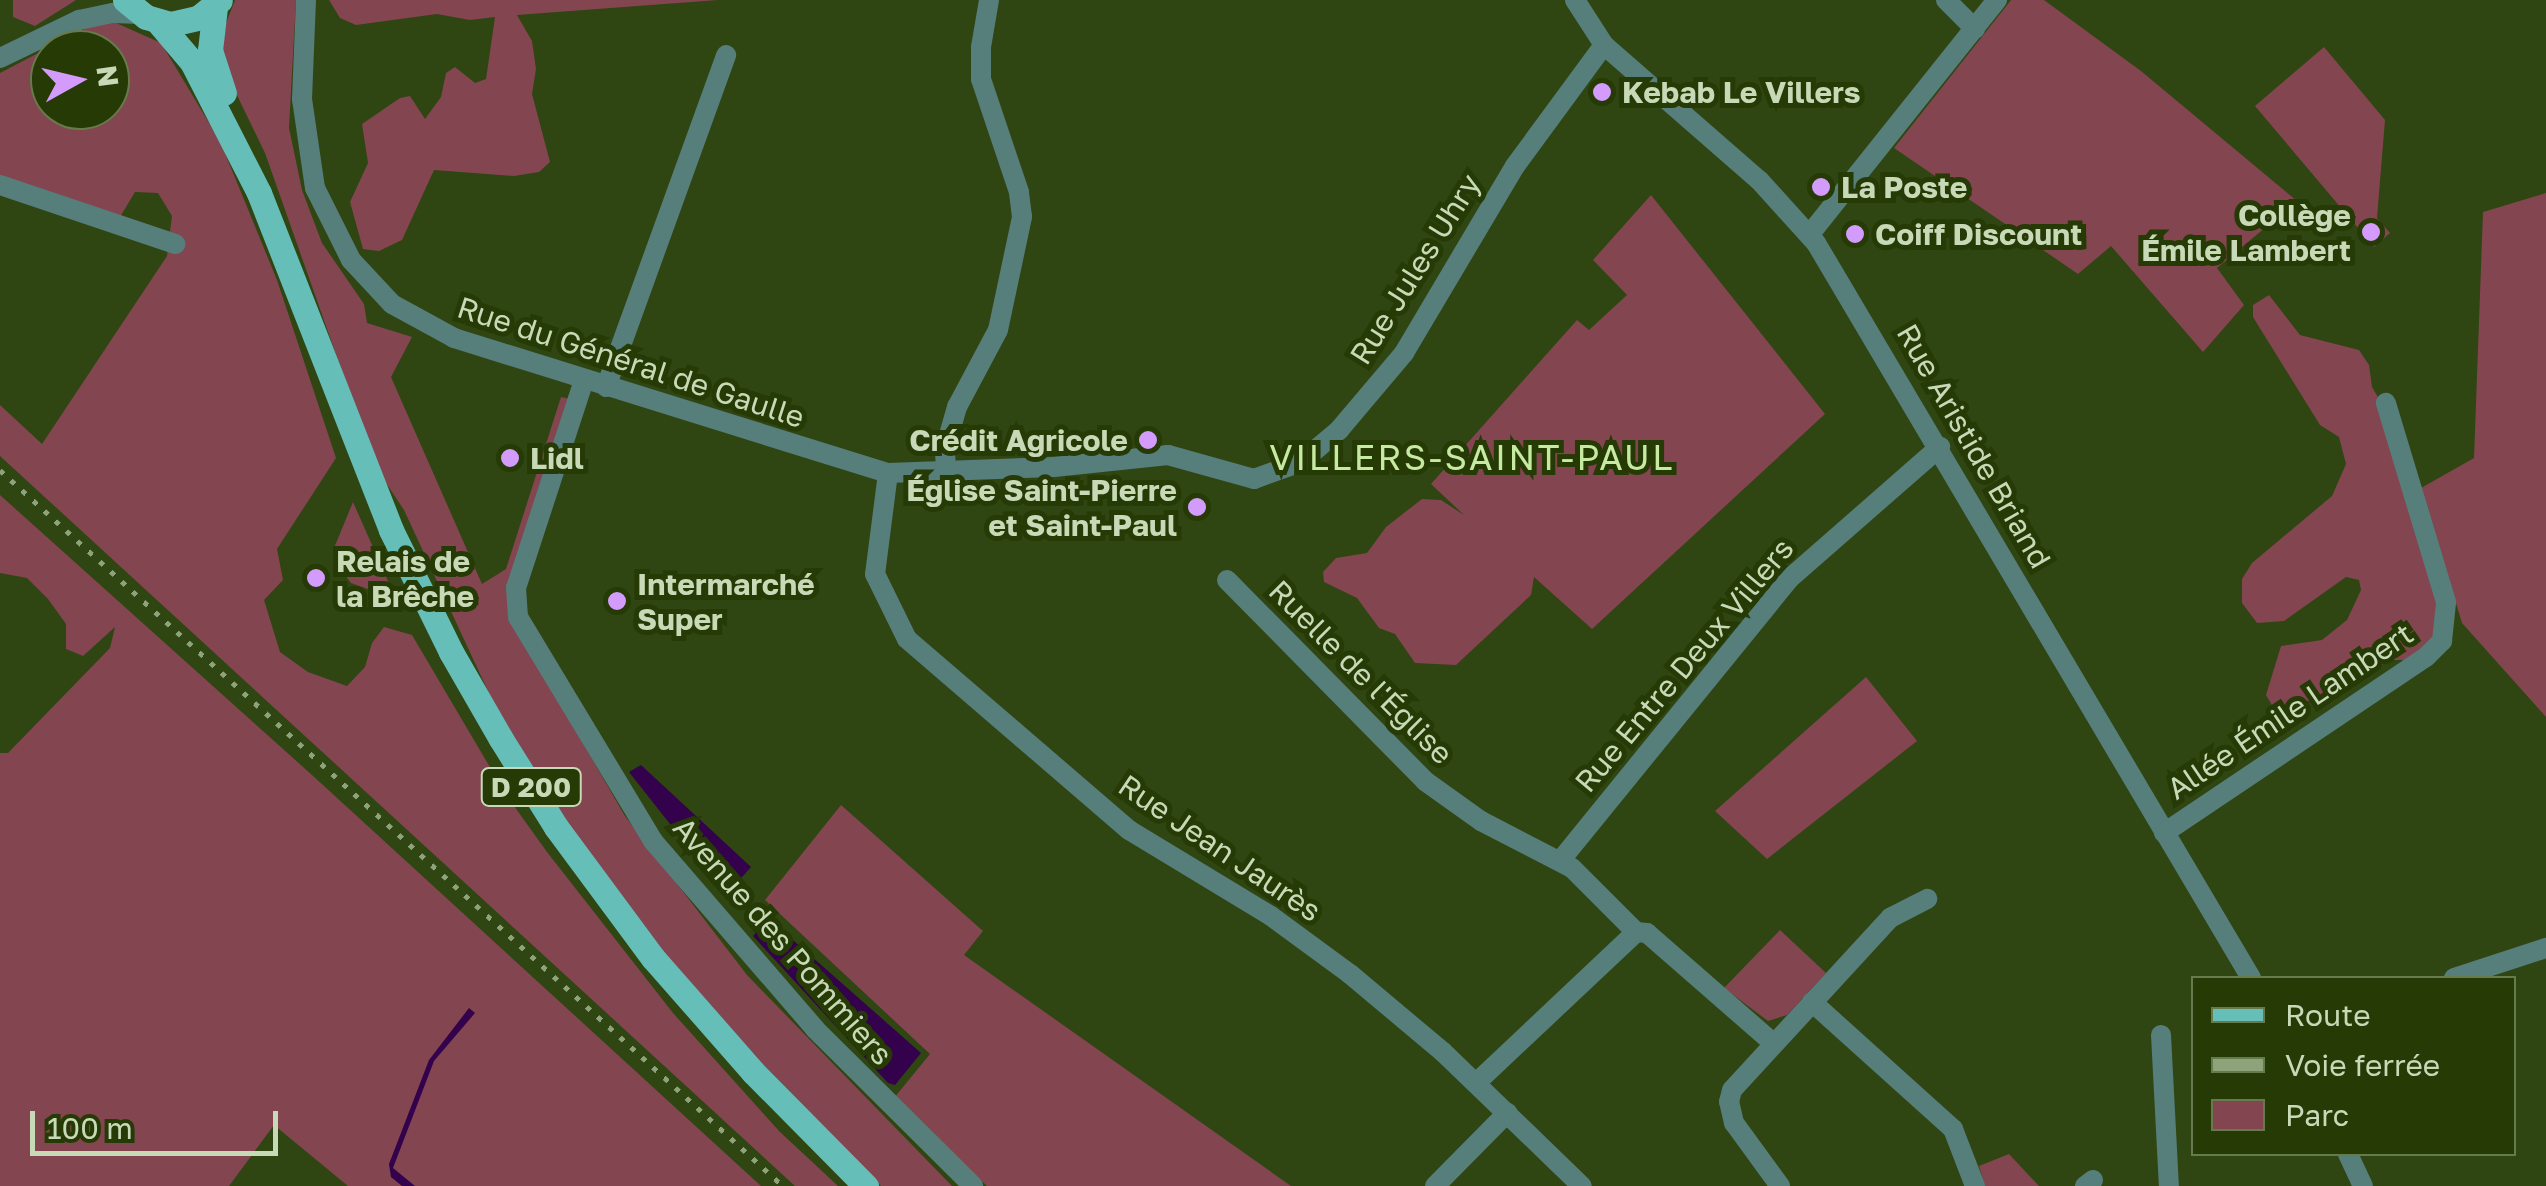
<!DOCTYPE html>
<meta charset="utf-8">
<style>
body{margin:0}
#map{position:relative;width:2546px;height:1186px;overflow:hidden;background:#2f4512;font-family:"Golos Text",sans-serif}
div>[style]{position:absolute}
.green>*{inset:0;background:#834550}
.water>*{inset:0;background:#34014d}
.minor>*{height:20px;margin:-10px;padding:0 10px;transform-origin:10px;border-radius:10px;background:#567e7b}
.major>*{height:25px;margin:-12.5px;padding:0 12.5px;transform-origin:12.5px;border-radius:12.5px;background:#66beb8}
.rail>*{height:5px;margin-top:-2.5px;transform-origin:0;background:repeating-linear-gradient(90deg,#8fa37b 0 5px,transparent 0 15px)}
.dots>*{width:28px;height:28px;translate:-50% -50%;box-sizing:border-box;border:5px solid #253a05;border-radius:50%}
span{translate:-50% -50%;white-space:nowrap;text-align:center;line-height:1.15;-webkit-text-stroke:10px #253a05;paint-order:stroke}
.shield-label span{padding:2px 8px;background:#253a05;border:2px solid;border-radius:8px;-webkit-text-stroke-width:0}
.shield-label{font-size:28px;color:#c7d9b7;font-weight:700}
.poi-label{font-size:30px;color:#c7d9b7;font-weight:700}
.left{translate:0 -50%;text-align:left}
.right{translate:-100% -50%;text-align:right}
.street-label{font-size:30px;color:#c7d9b7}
.quarter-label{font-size:35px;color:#c7eaa3;letter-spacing:2.5px}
.legend{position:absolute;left:2191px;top:976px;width:325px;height:180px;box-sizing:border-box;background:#253a05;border:2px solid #667a4c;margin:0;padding:12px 18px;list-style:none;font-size:30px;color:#c7d9b7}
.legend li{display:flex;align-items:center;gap:20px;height:50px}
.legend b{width:50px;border:2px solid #667a4c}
.north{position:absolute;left:30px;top:30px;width:100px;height:100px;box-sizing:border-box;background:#253a05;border:2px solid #667a4c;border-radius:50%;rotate:82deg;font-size:28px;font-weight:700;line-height:40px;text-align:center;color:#c7d9b7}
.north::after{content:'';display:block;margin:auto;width:35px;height:45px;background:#d39cfc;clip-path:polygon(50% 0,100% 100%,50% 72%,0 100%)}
.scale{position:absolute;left:30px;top:1111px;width:248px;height:45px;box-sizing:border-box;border:5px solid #c7d9b7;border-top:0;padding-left:12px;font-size:30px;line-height:35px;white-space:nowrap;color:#c7d9b7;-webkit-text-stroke:8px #253a05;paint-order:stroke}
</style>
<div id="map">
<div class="green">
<div style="clip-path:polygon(13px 0,76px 0,35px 26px,13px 17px)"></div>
<div style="clip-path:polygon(235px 0,296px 0,289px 128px,302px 190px,322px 243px,364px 304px,367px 323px,412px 337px,391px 377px,482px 584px,506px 569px,561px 397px,570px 399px,512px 621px,625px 816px,747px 975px,952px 1186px,881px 1186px,835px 1144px,720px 1023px,604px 877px,506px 730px,404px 510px,376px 468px,265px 153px,233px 87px,219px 41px)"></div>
<div style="clip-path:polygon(329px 0,718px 0,517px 15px,532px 41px,536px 69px,532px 94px,550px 162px,539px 172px,514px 176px,434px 170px,402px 240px,379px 251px,363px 249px,350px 202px,368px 163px,362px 124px,400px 98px,410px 96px,425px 119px,441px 97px,446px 73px,455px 67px,475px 83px,486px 79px,495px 17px,470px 20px,437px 14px,356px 25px,340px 18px)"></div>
<div style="clip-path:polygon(2011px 0,2044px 0,2141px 71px,2297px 201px,2217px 268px,2244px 305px,2203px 352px,2111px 246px,2078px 274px,1894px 148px)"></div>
<div style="clip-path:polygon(evenodd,114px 22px,161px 43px,220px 141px,277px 280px,336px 458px,277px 549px,283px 580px,264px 600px,280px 652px,308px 672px,347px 686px,365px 667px,372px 643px,384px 627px,412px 635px,507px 796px,547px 852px,673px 1013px,779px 1131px,838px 1186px,795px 1186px,0 456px,0 405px,42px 444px,167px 256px,172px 216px,158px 193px,135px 192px,120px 217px,0 176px,0 73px,94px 24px,114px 22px,50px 50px,110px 50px,110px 110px,50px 110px,50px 50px)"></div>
<div style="clip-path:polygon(2324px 47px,2385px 120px,2377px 218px,2390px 233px,2374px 247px,2255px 106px)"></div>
<div style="clip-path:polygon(2546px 193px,2546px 717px,2462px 623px,2421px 488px,2474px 458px,2483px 212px)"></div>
<div style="clip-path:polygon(1651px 195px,1825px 414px,1592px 629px,1534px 577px,1531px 595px,1456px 665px,1415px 663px,1395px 634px,1379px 628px,1357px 598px,1324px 582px,1323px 572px,1336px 558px,1367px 553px,1386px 527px,1422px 499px,1441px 500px,1464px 515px,1431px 484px,1577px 320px,1589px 330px,1627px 295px,1593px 260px)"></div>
<div style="clip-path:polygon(2269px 295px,2300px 335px,2359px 350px,2369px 365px,2372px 387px,2392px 421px,2446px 632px,2405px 660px,2390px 660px,2359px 679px,2292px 708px,2273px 707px,2266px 695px,2281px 646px,2322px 640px,2347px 620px,2361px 590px,2359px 580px,2346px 577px,2284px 621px,2257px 623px,2242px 603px,2242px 579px,2252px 563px,2332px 496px,2346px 464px,2339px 437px,2320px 425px,2253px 317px,2253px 305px)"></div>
<div style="clip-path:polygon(0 495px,312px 775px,761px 1186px,348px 1186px,274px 1125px,229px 1186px,0 1186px,0 753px,8px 753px,110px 648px,115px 627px,83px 656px,66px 649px,66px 624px,48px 599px,27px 578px,0 573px)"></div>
<div style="clip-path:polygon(353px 502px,396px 599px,351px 583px,344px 574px,334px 548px)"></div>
<div style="clip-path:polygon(1866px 677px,1917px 741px,1767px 859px,1715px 811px)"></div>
<div style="clip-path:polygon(841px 805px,983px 931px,964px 955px,1291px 1186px,987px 1186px,894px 1098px,930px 1054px,765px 900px)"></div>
<div style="clip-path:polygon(1780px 930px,1826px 973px,1787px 1015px,1768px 1021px,1724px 988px)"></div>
<div style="clip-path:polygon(2009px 1154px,2039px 1186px,1985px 1186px,1979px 1166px)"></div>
</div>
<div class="water">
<div style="clip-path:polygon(641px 765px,751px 867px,726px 895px,629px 772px)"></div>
<div style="clip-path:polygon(769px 919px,921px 1053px,895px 1085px,888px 1083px,753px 936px)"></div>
<div style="clip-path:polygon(469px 1008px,475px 1013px,434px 1061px,393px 1168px,415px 1186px,402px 1186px,391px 1177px,389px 1164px,429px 1060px)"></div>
</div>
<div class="minor">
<div style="left:306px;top:0;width:99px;rotate:92.3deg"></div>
<div style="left:302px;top:99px;width:90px;rotate:81.7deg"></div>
<div style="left:315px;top:188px;width:80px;rotate:63.4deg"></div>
<div style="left:351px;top:260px;width:60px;rotate:47deg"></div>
<div style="left:392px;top:304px;width:71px;rotate:28.7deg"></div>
<div style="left:454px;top:338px;width:455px;rotate:17.3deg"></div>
<div style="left:888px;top:473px;width:166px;rotate:-2.1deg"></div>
<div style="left:1054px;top:467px;width:115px;rotate:-6deg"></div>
<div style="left:1168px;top:455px;width:89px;rotate:15.6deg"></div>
<div style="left:1254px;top:479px;width:50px;rotate:-19.9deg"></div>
<div style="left:1301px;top:462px;width:50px;rotate:-40.1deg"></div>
<div style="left:1339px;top:430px;width:101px;rotate:-49.8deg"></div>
<div style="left:1404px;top:353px;width:217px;rotate:-59.3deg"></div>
<div style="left:1515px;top:166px;width:150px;rotate:-53.7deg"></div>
<div style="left:1575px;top:0;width:54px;rotate:57.2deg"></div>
<div style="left:1604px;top:45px;width:206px;rotate:41.1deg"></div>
<div style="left:1759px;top:180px;width:85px;rotate:47.9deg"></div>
<div style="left:1816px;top:243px;width:854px;rotate:59.38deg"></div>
<div style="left:1946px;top:0;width:41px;rotate:45deg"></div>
<div style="left:0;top:58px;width:88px;rotate:-25.7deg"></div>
<div style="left:79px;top:20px;width:35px;rotate:-12deg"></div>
<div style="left:113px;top:13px;width:27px;rotate:2deg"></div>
<div style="left:0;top:185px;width:185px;rotate:18.6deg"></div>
<div style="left:1810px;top:234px;width:300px;rotate:-51.4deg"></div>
<div style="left:584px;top:380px;width:219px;rotate:108.1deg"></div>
<div style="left:516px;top:588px;width:29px;rotate:86deg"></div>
<div style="left:518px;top:617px;width:262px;rotate:58.9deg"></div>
<div style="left:653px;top:841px;width:248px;rotate:49.2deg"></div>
<div style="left:815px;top:1029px;width:223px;rotate:44.8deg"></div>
<div style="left:606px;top:387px;width:353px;rotate:-70.1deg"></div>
<div style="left:946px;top:470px;width:21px;rotate:-93deg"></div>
<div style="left:945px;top:449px;width:44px;rotate:-74.1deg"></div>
<div style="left:957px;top:407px;width:87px;rotate:-62deg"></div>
<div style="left:998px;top:330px;width:116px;rotate:-78deg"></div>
<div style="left:1022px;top:217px;width:25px;rotate:-97deg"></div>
<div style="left:1019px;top:192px;width:119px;rotate:-108.6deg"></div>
<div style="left:981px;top:79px;width:32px;rotate:-90deg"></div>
<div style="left:981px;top:47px;width:48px;rotate:-80.3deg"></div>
<div style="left:888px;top:473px;width:102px;rotate:97.3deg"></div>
<div style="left:875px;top:574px;width:72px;rotate:63.8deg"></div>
<div style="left:907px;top:639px;width:293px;rotate:40.7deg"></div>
<div style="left:1129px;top:830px;width:166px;rotate:31.2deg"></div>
<div style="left:1271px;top:916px;width:98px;rotate:36.3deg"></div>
<div style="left:1350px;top:974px;width:121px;rotate:40deg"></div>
<div style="left:1443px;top:1052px;width:193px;rotate:44deg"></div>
<div style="left:1227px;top:580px;width:282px;rotate:45.4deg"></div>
<div style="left:1425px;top:781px;width:69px;rotate:35.5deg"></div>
<div style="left:1481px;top:821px;width:102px;rotate:27.3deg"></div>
<div style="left:1572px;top:868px;width:91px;rotate:45deg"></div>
<div style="left:1636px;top:932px;width:11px;rotate:5deg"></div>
<div style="left:1647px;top:933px;width:167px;rotate:41.1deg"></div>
<div style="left:2164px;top:833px;width:316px;rotate:-33.9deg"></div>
<div style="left:2426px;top:657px;width:23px;rotate:-45deg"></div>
<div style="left:2442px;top:641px;width:39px;rotate:-84deg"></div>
<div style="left:2446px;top:602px;width:208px;rotate:-106.8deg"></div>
<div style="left:1560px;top:861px;width:363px;rotate:-50.9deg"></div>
<div style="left:1789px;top:579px;width:201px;rotate:-41.2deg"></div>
<div style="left:2454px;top:978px;width:97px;rotate:-18.1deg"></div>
<div style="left:1812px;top:1002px;width:190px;rotate:42deg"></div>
<div style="left:1953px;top:1129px;width:61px;rotate:68.9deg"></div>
<div style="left:2161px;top:1035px;width:151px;rotate:87deg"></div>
<div style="left:1476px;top:1083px;width:220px;rotate:-43.3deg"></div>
<div style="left:2348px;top:1154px;width:35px;rotate:65deg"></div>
<div style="left:1435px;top:1186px;width:103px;rotate:-45.4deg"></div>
<div style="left:1780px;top:1186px;width:78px;rotate:-126.1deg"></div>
<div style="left:1734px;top:1123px;width:22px;rotate:-103deg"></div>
<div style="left:1729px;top:1102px;width:12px;rotate:-76deg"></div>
<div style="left:1732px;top:1090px;width:234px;rotate:-47.4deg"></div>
<div style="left:1890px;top:918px;width:42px;rotate:-27.2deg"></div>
<div style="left:2085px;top:1186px;width:10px;rotate:-37deg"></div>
</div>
<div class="major">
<div style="left:125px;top:0;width:27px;rotate:39deg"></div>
<div style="left:146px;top:17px;width:26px;rotate:16deg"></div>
<div style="left:171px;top:24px;width:28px;rotate:-13deg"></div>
<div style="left:198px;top:18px;width:28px;rotate:-39deg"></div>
<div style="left:215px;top:7px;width:43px;rotate:96.6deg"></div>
<div style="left:210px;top:50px;width:45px;rotate:72deg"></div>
<div style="left:158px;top:22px;width:52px;rotate:49.6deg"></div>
<div style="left:192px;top:62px;width:147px;rotate:62.9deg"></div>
<div style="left:259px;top:193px;width:362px;rotate:68.6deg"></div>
<div style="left:391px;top:530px;width:136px;rotate:63.8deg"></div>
<div style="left:451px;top:652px;width:100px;rotate:60.1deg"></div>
<div style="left:501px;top:739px;width:104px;rotate:58deg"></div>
<div style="left:556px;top:827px;width:163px;rotate:53.5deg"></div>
<div style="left:653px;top:958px;width:152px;rotate:48.7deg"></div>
<div style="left:753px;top:1072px;width:161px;rotate:45.3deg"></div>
</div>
<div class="rail">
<div style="left:0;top:470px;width:1061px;rotate:42.44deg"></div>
</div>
<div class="dots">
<div style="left:1602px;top:92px;background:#d39cfc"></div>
<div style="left:1821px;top:187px;background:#d39cfc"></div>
<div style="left:2371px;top:232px;background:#d39cfc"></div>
<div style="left:1855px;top:234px;background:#d39cfc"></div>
<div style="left:1148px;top:440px;background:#d39cfc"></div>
<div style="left:510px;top:458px;background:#d39cfc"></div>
<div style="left:1197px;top:507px;background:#d39cfc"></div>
<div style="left:316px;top:578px;background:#d39cfc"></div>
<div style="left:617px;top:601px;background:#d39cfc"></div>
</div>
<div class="shield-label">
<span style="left:531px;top:787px">D 200</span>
</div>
<div class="poi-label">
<span class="left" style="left:1622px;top:92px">Kebab Le Villers</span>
<span class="left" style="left:1841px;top:187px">La Poste</span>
<span class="right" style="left:2351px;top:232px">Collège<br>Émile Lambert</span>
<span class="left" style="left:1875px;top:234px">Coiff Discount</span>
<span class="right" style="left:1128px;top:440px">Crédit Agricole</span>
<span class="left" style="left:530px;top:458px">Lidl</span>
<span class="right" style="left:1177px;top:507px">Église Saint-Pierre<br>et Saint-Paul</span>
<span class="left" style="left:336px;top:578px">Relais de<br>la Brêche</span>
<span class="left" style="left:637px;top:601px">Intermarché<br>Super</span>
</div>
<div class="street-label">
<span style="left:1415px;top:269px;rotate:-58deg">Rue Jules Uhry</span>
<span style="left:631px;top:362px;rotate:18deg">Rue du Général de Gaulle</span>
<span style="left:1974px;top:446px;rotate:60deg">Rue Aristide Briand</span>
<span style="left:1684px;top:665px;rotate:-50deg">Rue Entre Deux Villers</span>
<span style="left:1361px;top:672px;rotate:45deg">Ruelle de l'Église</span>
<span style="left:2290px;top:711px;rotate:-34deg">Allée Émile Lambert</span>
<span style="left:1220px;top:848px;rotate:34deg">Rue Jean Jaurès</span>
<span style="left:783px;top:941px;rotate:49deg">Avenue des Pommiers</span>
</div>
<div class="quarter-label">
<span style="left:1472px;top:457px">VILLERS-SAINT-PAUL</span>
</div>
<ul class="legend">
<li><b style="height:12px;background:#66beb8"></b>Route</li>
<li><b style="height:12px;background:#8fa37b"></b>Voie ferrée</li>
<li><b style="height:28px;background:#834550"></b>Parc</li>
</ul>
<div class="north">N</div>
<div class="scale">100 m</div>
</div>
